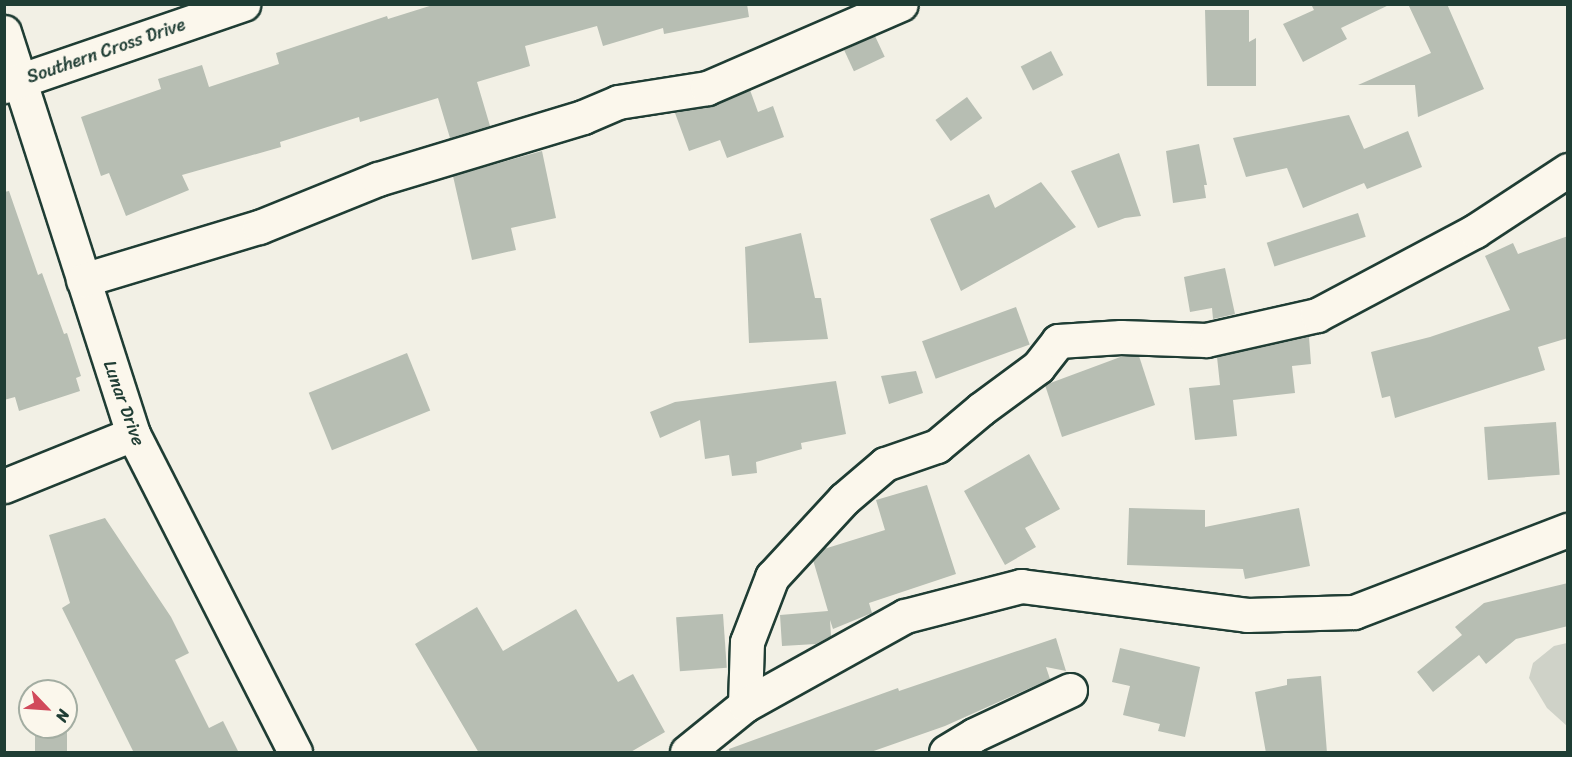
<!DOCTYPE html>
<style>
body{margin:0}
#map{position:relative;width:1572px;height:757px;overflow:hidden;background:#f2f0e5;font-family:Sriracha,sans-serif}
div>[style]{position:absolute}
.green>*{inset:0;background:#cfd2c8}
.building>*{inset:0;background:#b7beb3;transform-origin:0 0}
.roads{filter:drop-shadow(2px 0 #1f3d34) drop-shadow(-2px 0 #1f3d34) drop-shadow(0 2px #1f3d34) drop-shadow(0 -2px #1f3d34)}
.minor>*{height:33px;margin:-16.5px;padding:0 16.5px;transform-origin:16.5px;border-radius:16.5px;background:#fbf7ec}
span{translate:-50% -50%;white-space:nowrap;text-align:center;line-height:1.15;-webkit-text-stroke:4.5px #fbf7ec;paint-order:stroke}
.street-label{font-size:18px;color:#1f3d34}
.frame{position:absolute;inset:0;border:6px solid #1f3d34;pointer-events:none}
.north{position:absolute;left:18px;top:679px;width:60px;height:60px;box-sizing:border-box;background:#fbf7ec;border:2px solid #a3ada2;border-radius:50%;rotate:115deg;font-size:16px;font-weight:700;line-height:24px;text-align:center;color:#1f3d34}
.north::after{content:'';display:block;margin:auto;width:21px;height:27px;background:#d1495b;clip-path:polygon(50% 0,100% 100%,50% 72%,0 100%)}
</style>
<div id="map">
<div class="green">
<div style="clip-path:polygon(1567px 643px,1568px 643px,1567px 726px,1547px 708px,1529px 678px,1533px 663px,1554px 646px)"></div>
</div>
<div class="building">
<div style="clip-path:polygon(436px 4px,747px 4px,749px 17px,664px 34px,663px 28px,603px 46px,597px 26px,525px 46px,530px 66px,477px 82px,490px 126px,450px 138px,438px 98px,360px 122px,359px 117px,280px 142px,281px 147px,182px 175px,189px 190px,126px 216px,109px 173px,101px 176px,81px 117px,161px 89px,158px 79px,202px 65px,209px 87px,279px 64px,276px 53px,387px 16px,388px 19px)"></div>
<div style="clip-path:polygon(1311px 4px,1391px 4px,1341px 28px,1347px 39px,1303px 62px,1283px 24px,1314px 10px)"></div>
<div style="clip-path:polygon(1408px 4px,1447px 4px,1484px 89px,1418px 117px,1415px 85px,1358px 85px,1431px 53px)"></div>
<div style="clip-path:polygon(1205px 10px,1249px 10px,1249px 42px,1256px 38px,1256px 86px,1207px 86px)"></div>
<div style="left:875px;top:36px;width:23px;height:34px;rotate:65deg"></div>
<div style="left:1051px;top:51px;width:27px;height:34px;rotate:63deg"></div>
<div style="clip-path:polygon(750px 90px,758px 112px,773px 106px,784px 137px,727px 158px,720px 140px,689px 151px,675px 113px,714px 105px)"></div>
<div style="left:967px;top:97px;width:26px;height:39px;rotate:54deg"></div>
<div style="clip-path:polygon(1349px 115px,1364px 149px,1408px 131px,1422px 167px,1367px 189px,1364px 183px,1303px 208px,1287px 168px,1246px 177px,1233px 138px)"></div>
<div style="clip-path:polygon(1199px 144px,1207px 185px,1204px 185px,1206px 198px,1173px 203px,1166px 151px)"></div>
<div style="clip-path:polygon(542px 151px,556px 218px,511px 228px,516px 250px,472px 260px,453px 176px)"></div>
<div style="clip-path:polygon(1119px 153px,1141px 216px,1125px 218px,1098px 228px,1071px 171px)"></div>
<div style="clip-path:polygon(1041px 182px,1076px 227px,961px 291px,930px 219px,989px 194px,995px 208px)"></div>
<div style="clip-path:polygon(9px 191px,38px 275px,42px 273px,64px 334px,67px 333px,81px 376px,76px 378px,80px 391px,19px 411px,15px 397px,4px 400px,4px 192px)"></div>
<div style="left:1358px;top:213px;width:25px;height:96px;rotate:72deg"></div>
<div style="clip-path:polygon(801px 233px,815px 298px,821px 298px,828px 339px,749px 343px,745px 247px)"></div>
<div style="clip-path:polygon(1568px 236px,1568px 338px,1538px 347px,1545px 370px,1395px 418px,1390px 396px,1382px 398px,1371px 352px,1430px 337px,1510px 310px,1485px 256px,1513px 243px,1518px 254px)"></div>
<div style="clip-path:polygon(1225px 268px,1235px 314px,1213px 319px,1212px 308px,1190px 312px,1184px 277px)"></div>
<div style="left:1016px;top:307px;width:40px;height:100px;rotate:70deg"></div>
<div style="clip-path:polygon(1309px 337px,1311px 364px,1292px 366px,1295px 393px,1233px 400px,1237px 436px,1195px 440px,1189px 388px,1220px 385px,1217px 357px)"></div>
<div style="left:407px;top:353px;width:62px;height:106px;rotate:68deg"></div>
<div style="clip-path:polygon(1123px 356px,1139px 356px,1155px 405px,1062px 437px,1045px 385px)"></div>
<div style="clip-path:polygon(916px 371px,923px 393px,889px 404px,881px 376px)"></div>
<div style="clip-path:polygon(836px 381px,846px 434px,801px 443px,802px 449px,756px 462px,757px 473px,732px 476px,729px 455px,705px 459px,700px 420px,660px 438px,650px 412px,675px 402px)"></div>
<div style="left:1556px;top:422px;width:53px;height:72px;rotate:86deg"></div>
<div style="clip-path:polygon(1029px 454px,1060px 509px,1025px 528px,1036px 547px,1005px 565px,964px 491px)"></div>
<div style="clip-path:polygon(927px 485px,956px 574px,869px 603px,872px 613px,833px 629px,830px 620px,831px 636px,816px 644px,782px 646px,780px 615px,828px 611px,813px 560px,824px 549px,885px 530px,876px 500px)"></div>
<div style="clip-path:polygon(1129px 508px,1205px 510px,1205px 527px,1299px 508px,1310px 566px,1245px 579px,1243px 569px,1127px 565px)"></div>
<div style="clip-path:polygon(105px 518px,171px 617px,189px 653px,175px 660px,209px 728px,223px 721px,239px 753px,134px 753px,62px 608px,70px 603px,49px 535px)"></div>
<div style="clip-path:polygon(1568px 583px,1568px 626px,1516px 639px,1486px 664px,1479px 655px,1433px 692px,1417px 672px,1462px 635px,1455px 627px,1484px 603px)"></div>
<div style="clip-path:polygon(477px 607px,503px 651px,576px 609px,618px 682px,633px 674px,665px 732px,629px 753px,479px 753px,415px 644px)"></div>
<div style="left:723px;top:614px;width:54px;height:47px;rotate:86deg"></div>
<div style="clip-path:polygon(1056px 638px,1066px 671px,1046px 667px,1050px 679px,945px 726px,868px 753px,730px 753px,729px 749px,898px 688px,899px 691px)"></div>
<div style="clip-path:polygon(1120px 648px,1200px 667px,1185px 737px,1158px 731px,1160px 724px,1123px 715px,1130px 686px,1112px 682px)"></div>
<div style="clip-path:polygon(1321px 676px,1327px 753px,1266px 753px,1255px 692px,1287px 685px,1287px 679px)"></div>
<div style="left:35px;top:727px;width:32px;height:26px"></div>
</div>
<div class="roads">
<div class="minor">
<div style="left:4px;top:32px;width:422px;rotate:72.2deg"></div>
<div style="left:133px;top:434px;width:357px;rotate:63deg"></div>
<div style="left:4px;top:86px;width:253px;rotate:-18.9deg"></div>
<div style="left:83px;top:280px;width:184px;rotate:-16.8deg"></div>
<div style="left:259px;top:227px;width:128px;rotate:-22deg"></div>
<div style="left:378px;top:179px;width:214px;rotate:-16.8deg"></div>
<div style="left:583px;top:117px;width:38px;rotate:-23deg"></div>
<div style="left:618px;top:102px;width:90px;rotate:-8.9deg"></div>
<div style="left:707px;top:88px;width:211px;rotate:-23.4deg"></div>
<div style="left:4px;top:486px;width:139px;rotate:-22deg"></div>
<div style="left:745px;top:705px;width:63px;rotate:-88.2deg"></div>
<div style="left:747px;top:642px;width:70px;rotate:-69deg"></div>
<div style="left:772px;top:577px;width:106px;rotate:-47.3deg"></div>
<div style="left:844px;top:499px;width:54px;rotate:-40.5deg"></div>
<div style="left:885px;top:464px;width:55px;rotate:-19.1deg"></div>
<div style="left:937px;top:446px;width:57px;rotate:-40.1deg"></div>
<div style="left:981px;top:409px;width:71px;rotate:-36.4deg"></div>
<div style="left:1038px;top:367px;width:33px;rotate:-52deg"></div>
<div style="left:1058px;top:341px;width:63px;rotate:-3.6deg"></div>
<div style="left:1121px;top:337px;width:85px;rotate:2deg"></div>
<div style="left:1206px;top:340px;width:114px;rotate:-12.7deg"></div>
<div style="left:1317px;top:315px;width:179px;rotate:-28deg"></div>
<div style="left:1475px;top:231px;width:111px;rotate:-33.3deg"></div>
<div style="left:687px;top:752px;width:75px;rotate:-39deg"></div>
<div style="left:745px;top:705px;width:183px;rotate:-29.1deg"></div>
<div style="left:905px;top:616px;width:120px;rotate:-14.5deg"></div>
<div style="left:1021px;top:586px;width:228px;rotate:7.3deg"></div>
<div style="left:1247px;top:615px;width:107px;rotate:-1.6deg"></div>
<div style="left:1354px;top:612px;width:229px;rotate:-21deg"></div>
<div style="left:946px;top:752px;width:33px;rotate:-31deg"></div>
<div style="left:974px;top:735px;width:106px;rotate:-25.1deg"></div>
</div>
</div>
<div class="street-label">
<span style="left:106px;top:51px;rotate:-19deg">Southern Cross Drive</span>
<span style="left:124px;top:403px;rotate:70deg">Lunar Drive</span>
</div>
<div class="frame"></div>
<div class="north">N</div>
</div>
